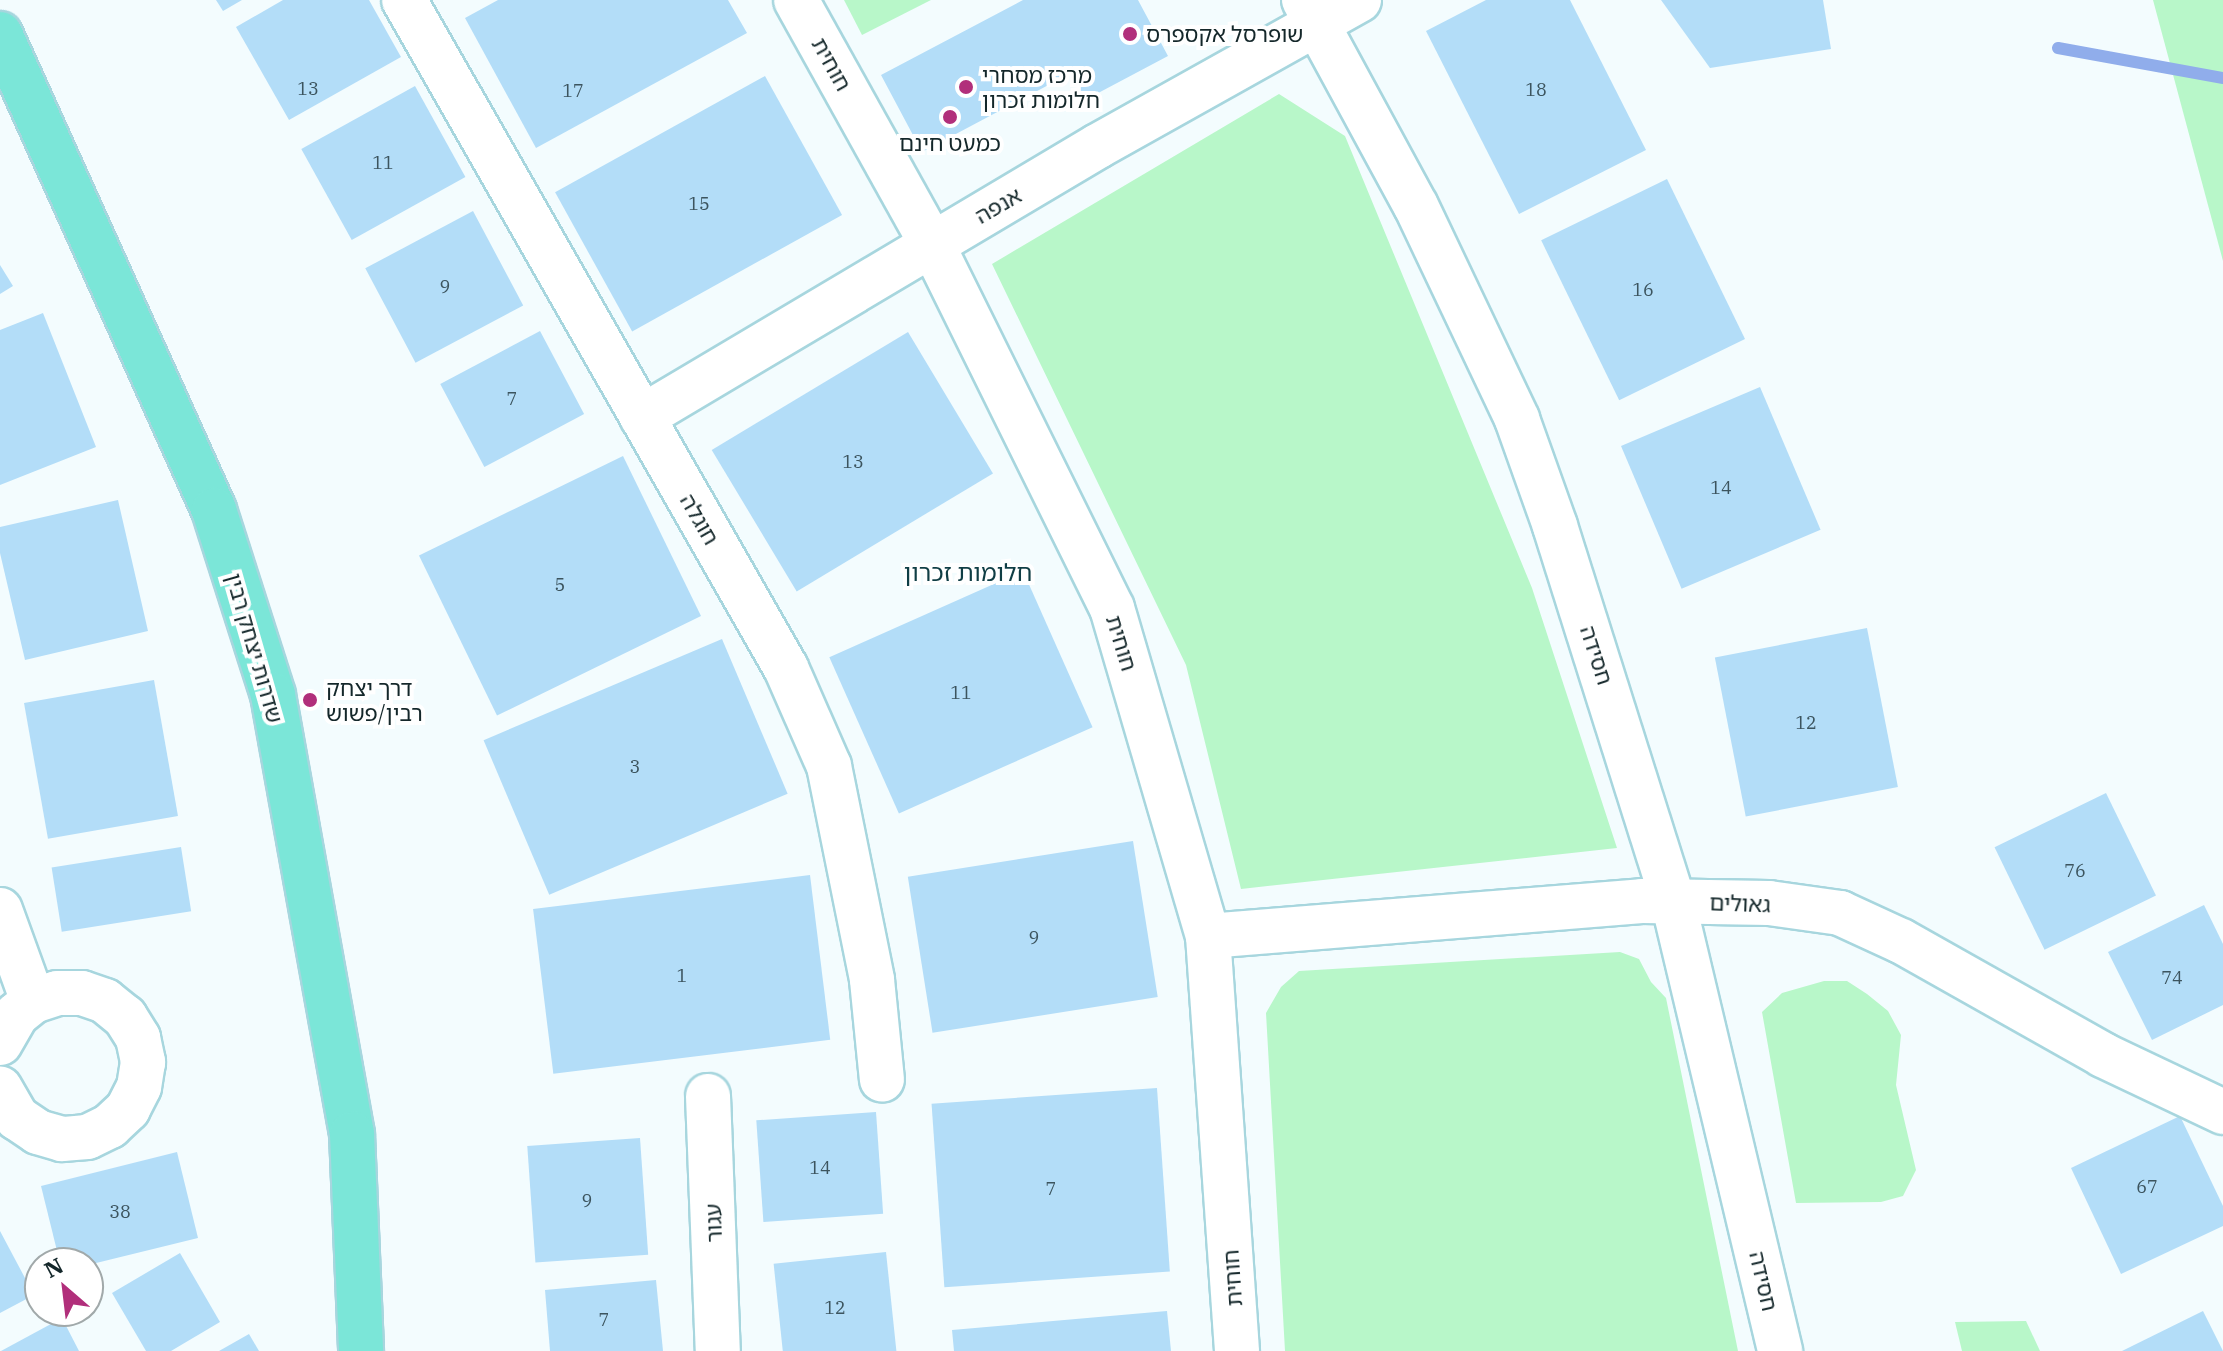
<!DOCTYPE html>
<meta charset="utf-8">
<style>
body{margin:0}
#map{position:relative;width:2223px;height:1351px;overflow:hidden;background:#f3fcfe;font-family:"IBM Plex Serif","Noto Sans Hebrew",serif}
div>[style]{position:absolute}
.green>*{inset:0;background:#b8f7c9}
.stream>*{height:12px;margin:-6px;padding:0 6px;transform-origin:6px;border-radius:6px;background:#90adeb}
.building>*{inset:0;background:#b3ddf8;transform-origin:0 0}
.roads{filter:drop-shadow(2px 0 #a7d6de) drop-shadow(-2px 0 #a7d6de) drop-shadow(0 2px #a7d6de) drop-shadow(0 -2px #a7d6de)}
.minor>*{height:44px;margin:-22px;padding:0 22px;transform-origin:22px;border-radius:22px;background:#fff}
.major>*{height:44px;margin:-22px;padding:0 22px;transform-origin:22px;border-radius:22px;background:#7be6d8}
.dots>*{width:22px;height:22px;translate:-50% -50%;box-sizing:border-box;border:4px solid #fff;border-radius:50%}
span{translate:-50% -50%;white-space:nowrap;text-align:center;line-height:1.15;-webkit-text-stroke:8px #fff;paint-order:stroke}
.number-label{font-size:18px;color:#3c545e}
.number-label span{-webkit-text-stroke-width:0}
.poi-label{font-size:22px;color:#14272a}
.left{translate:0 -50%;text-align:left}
.street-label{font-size:22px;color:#14272a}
.neighbourhood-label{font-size:24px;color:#103e45}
.north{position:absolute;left:24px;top:1247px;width:80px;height:80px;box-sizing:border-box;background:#fff;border:2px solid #a1a9aa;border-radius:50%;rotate:332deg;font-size:22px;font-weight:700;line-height:32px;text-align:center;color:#14272a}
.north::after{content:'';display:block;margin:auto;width:28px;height:36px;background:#b12f7b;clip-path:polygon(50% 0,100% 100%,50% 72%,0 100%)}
</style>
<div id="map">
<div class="green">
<div style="clip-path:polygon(844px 0,931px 0,862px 35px)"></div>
<div style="clip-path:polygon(2153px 0,2223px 0,2223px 261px)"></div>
<div style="clip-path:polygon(1279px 94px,1345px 136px,1532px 588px,1617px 848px,1241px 889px,1186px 665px,992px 264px)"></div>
<div style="clip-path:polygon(1620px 952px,1639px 959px,1651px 982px,1666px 998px,1738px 1351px,1285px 1351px,1266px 1013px,1281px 987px,1299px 971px)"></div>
<div style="clip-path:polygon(1824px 981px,1847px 981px,1867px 994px,1888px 1011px,1901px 1035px,1896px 1085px,1916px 1170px,1903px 1196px,1881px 1202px,1796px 1203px,1762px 1012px,1782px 993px)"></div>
<div style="clip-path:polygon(2026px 1321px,2040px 1351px,1962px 1351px,1955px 1322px)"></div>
</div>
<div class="stream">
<div style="left:2058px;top:48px;width:168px;rotate:10.3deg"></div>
</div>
<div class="building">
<div style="clip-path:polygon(216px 0,242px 0,223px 11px)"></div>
<div style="clip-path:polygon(283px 0,369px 0,401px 57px,289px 120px,236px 27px)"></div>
<div style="clip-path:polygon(498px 0,728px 0,747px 33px,536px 148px,465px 18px)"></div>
<div style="clip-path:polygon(1023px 0,1138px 0,1168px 56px,1085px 100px,1071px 73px,922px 152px,881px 75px)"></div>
<div style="clip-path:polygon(1486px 0,1570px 0,1646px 150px,1519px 214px,1426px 31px)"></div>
<div style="clip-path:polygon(1661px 0,1823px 0,1831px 49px,1710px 68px)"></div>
<div style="left:765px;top:76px;width:159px;height:240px;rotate:61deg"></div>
<div style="left:415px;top:86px;width:104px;height:130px;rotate:61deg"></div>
<div style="left:1667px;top:179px;width:178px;height:140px;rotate:64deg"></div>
<div style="left:473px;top:211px;width:107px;height:122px;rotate:62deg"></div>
<div style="clip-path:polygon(0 265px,13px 286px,0 294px)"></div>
<div style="clip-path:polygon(43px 313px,96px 447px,0 485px,0 330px)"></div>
<div style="left:540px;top:331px;width:94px;height:113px;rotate:62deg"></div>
<div style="left:908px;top:332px;width:165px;height:229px;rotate:59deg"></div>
<div style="left:1760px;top:387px;width:155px;height:151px;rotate:67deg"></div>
<div style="left:623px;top:456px;width:178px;height:227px;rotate:64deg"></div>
<div style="clip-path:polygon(118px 500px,148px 631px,25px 660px,0 553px,0 527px)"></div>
<div style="left:1023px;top:571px;width:171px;height:212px;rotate:66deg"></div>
<div style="left:1867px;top:628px;width:162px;height:155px;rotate:79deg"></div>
<div style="left:722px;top:639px;width:168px;height:259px;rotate:67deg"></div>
<div style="left:154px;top:680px;width:138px;height:132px;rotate:80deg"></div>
<div style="left:2106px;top:793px;width:114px;height:124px;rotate:64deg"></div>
<div style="left:1133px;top:841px;width:158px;height:228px;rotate:81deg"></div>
<div style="left:181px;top:847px;width:65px;height:131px;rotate:81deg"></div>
<div style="left:810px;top:875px;width:166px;height:279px;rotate:83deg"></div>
<div style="clip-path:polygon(2204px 905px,2223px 944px,2223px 1005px,2152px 1040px,2108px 952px)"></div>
<div style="left:1157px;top:1088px;width:184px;height:226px;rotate:86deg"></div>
<div style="left:876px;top:1112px;width:102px;height:120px;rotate:86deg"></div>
<div style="clip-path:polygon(2180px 1116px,2223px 1206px,2223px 1226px,2121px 1274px,2071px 1168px)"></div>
<div style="left:640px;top:1138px;width:117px;height:113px;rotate:86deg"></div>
<div style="clip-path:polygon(177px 1152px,198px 1238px,88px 1265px,60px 1263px,41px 1186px)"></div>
<div style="clip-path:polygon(0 1231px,34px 1295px,0 1313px)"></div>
<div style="left:886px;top:1252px;width:100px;height:113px;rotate:84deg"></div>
<div style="clip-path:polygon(180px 1253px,220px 1322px,171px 1351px,146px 1351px,112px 1293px)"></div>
<div style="clip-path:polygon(656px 1280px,663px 1351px,550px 1351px,545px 1290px)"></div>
<div style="clip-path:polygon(1167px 1311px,1171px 1351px,954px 1351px,952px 1330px)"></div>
<div style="clip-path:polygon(2203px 1311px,2223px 1351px,2122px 1351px)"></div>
<div style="clip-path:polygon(62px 1318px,79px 1351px,1px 1351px)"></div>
<div style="clip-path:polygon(249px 1334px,259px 1351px,219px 1351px)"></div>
</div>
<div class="roads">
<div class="minor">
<div style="left:404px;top:0;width:770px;rotate:60.24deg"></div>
<div style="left:786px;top:668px;width:107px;rotate:66.3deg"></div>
<div style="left:829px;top:766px;width:218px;rotate:78.6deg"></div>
<div style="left:872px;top:980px;width:100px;rotate:84.3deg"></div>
<div style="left:796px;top:0;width:279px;rotate:60.9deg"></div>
<div style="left:932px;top:244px;width:406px;rotate:63.7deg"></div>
<div style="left:1112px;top:608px;width:342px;rotate:73.7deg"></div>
<div style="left:1208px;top:936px;width:416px;rotate:86deg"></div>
<div style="left:1304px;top:0;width:234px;rotate:61.5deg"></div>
<div style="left:1416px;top:206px;width:236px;rotate:64.6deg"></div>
<div style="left:1517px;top:419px;width:114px;rotate:70.4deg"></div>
<div style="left:1555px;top:526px;width:393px;rotate:72.5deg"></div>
<div style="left:1673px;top:901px;width:463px;rotate:76.6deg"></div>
<div style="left:642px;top:417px;width:530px;rotate:-30.72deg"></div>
<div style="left:1098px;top:146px;width:299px;rotate:-29.2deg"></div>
<div style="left:0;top:910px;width:97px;rotate:70.1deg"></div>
<div style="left:1208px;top:936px;width:435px;rotate:-4.6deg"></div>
<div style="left:1642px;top:901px;width:127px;rotate:0.9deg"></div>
<div style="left:1769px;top:903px;width:72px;rotate:8deg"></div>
<div style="left:1840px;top:913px;width:67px;rotate:24.7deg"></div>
<div style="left:1901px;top:941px;width:232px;rotate:29.4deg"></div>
<div style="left:2103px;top:1055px;width:133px;rotate:25.4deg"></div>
<div style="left:0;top:1043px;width:32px;rotate:-60deg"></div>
<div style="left:16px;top:1015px;width:22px;rotate:-39deg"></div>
<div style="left:33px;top:1001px;width:25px;rotate:-18deg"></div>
<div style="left:57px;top:993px;width:25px"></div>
<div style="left:82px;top:993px;width:24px;rotate:19deg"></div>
<div style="left:105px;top:1001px;width:26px;rotate:39deg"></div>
<div style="left:125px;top:1017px;width:25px;rotate:58deg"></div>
<div style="left:138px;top:1038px;width:25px;rotate:78deg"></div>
<div style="left:143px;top:1062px;width:25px;rotate:99deg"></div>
<div style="left:139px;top:1087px;width:25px;rotate:117deg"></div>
<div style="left:128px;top:1109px;width:25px;rotate:137deg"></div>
<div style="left:110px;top:1126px;width:25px;rotate:154deg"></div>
<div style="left:87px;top:1137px;width:25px;rotate:175deg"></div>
<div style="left:62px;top:1139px;width:25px;rotate:-164deg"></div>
<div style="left:38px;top:1132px;width:25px;rotate:-146deg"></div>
<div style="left:17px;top:1118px;width:34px;rotate:-120deg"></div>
<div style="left:708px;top:1096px;width:255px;rotate:87.8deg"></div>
</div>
<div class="major">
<div style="left:0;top:34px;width:522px;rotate:65.79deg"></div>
<div style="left:214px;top:510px;width:194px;rotate:72.3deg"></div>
<div style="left:273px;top:695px;width:446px;rotate:79.8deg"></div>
<div style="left:352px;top:1134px;width:217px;rotate:87.6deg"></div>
</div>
</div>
<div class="dots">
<div style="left:1130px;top:34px;background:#b12f7b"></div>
<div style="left:966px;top:87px;background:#b12f7b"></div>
<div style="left:950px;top:117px;background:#b12f7b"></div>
<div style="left:310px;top:700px;background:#b12f7b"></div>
</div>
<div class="number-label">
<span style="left:308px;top:89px">13</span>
<span style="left:1536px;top:90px">18</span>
<span style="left:573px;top:91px">17</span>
<span style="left:383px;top:163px">11</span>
<span style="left:699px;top:204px">15</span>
<span style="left:445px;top:287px">9</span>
<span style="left:1643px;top:290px">16</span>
<span style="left:512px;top:399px">7</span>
<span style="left:853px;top:462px">13</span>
<span style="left:1721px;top:488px">14</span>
<span style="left:560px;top:585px">5</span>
<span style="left:961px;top:693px">11</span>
<span style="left:1806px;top:723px">12</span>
<span style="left:635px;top:767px">3</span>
<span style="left:2075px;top:871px">76</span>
<span style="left:1034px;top:938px">9</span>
<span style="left:682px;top:976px">1</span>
<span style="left:2172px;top:978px">74</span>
<span style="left:820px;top:1168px">14</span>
<span style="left:2147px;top:1187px">67</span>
<span style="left:1051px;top:1189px">7</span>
<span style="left:587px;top:1201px">9</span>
<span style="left:120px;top:1212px">38</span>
<span style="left:835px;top:1308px">12</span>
<span style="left:604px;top:1320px">7</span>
</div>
<div class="poi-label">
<span class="left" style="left:1146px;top:34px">שופרסל אקספרס</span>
<span class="left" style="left:982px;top:87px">מרכז מסחרי<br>חלומות זכרון</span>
<span style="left:950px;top:143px">כמעט חינם</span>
<span class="left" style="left:326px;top:700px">דרך יצחק<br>רבין/פשוש</span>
</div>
<div class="street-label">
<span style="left:832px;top:64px;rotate:61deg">חוחית</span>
<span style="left:998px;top:205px;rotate:-30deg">אנפה</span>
<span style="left:700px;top:519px;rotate:60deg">חוגלה</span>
<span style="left:1122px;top:643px;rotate:73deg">חוחית</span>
<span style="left:255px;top:648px;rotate:74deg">שדרות יצחק רבין</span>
<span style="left:1597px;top:655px;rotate:72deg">חסידה</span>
<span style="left:1740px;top:903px;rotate:2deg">גאולים</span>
<span style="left:713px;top:1223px;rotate:-92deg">עגור</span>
<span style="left:1232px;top:1278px;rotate:-94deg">חוחית</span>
<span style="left:1764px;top:1281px;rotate:77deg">חסידה</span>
</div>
<div class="neighbourhood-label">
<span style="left:968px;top:573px">חלומות זכרון</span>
</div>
<div class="north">N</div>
</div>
